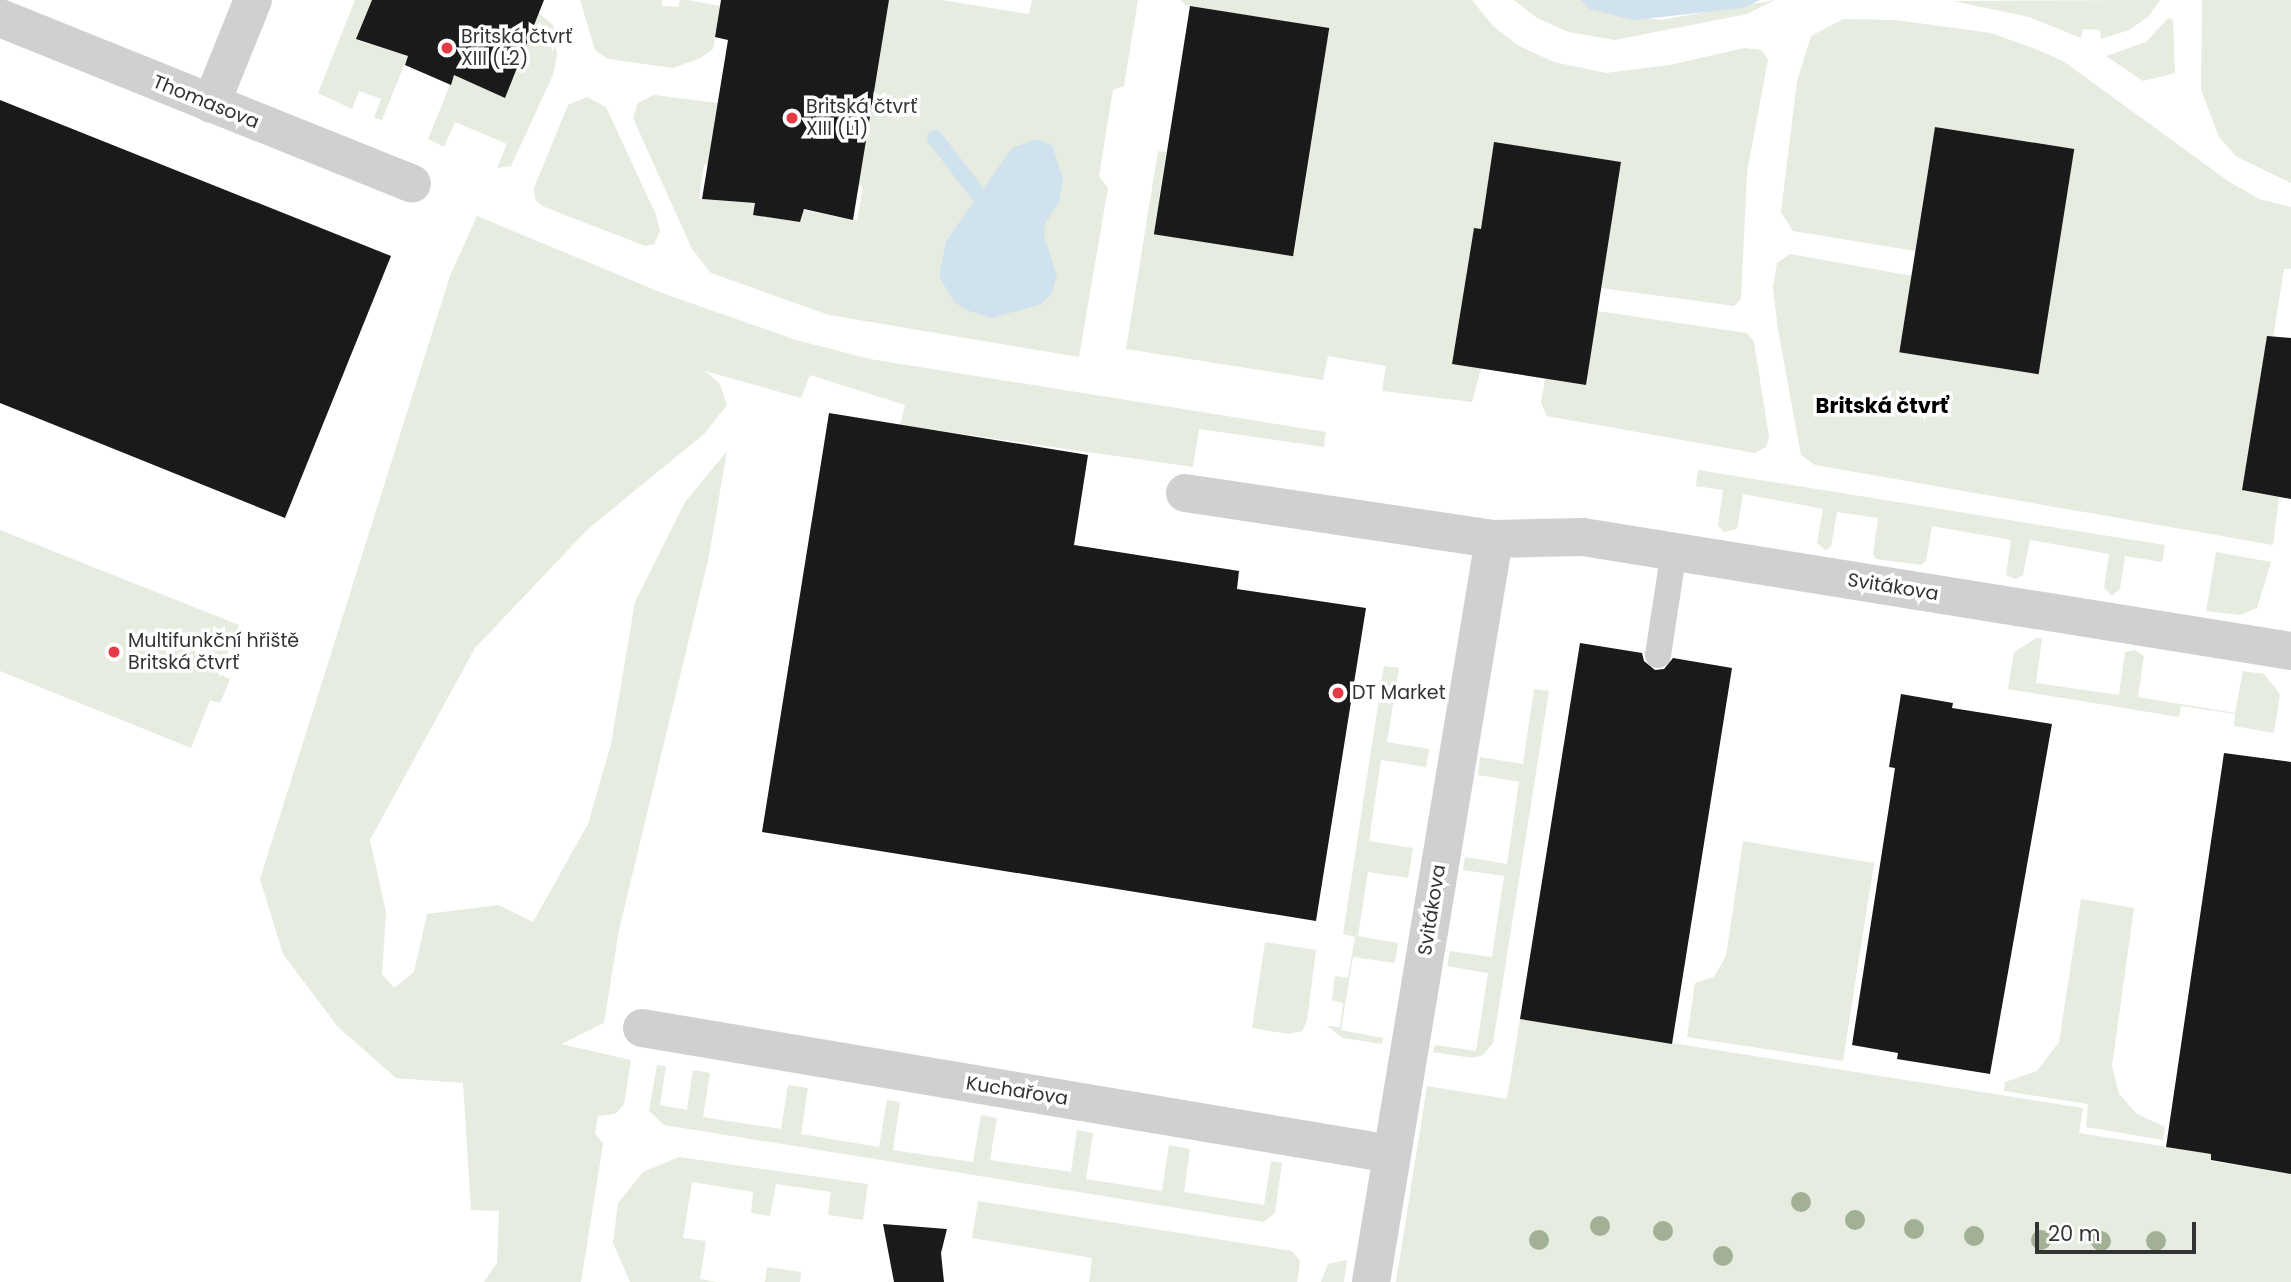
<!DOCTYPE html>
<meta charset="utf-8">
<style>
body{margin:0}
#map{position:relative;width:2291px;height:1282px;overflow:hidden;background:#fff;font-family:Poppins,sans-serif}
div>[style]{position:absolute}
.green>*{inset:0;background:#e6ecdf}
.water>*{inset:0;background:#cfe2ee}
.stream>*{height:16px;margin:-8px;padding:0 8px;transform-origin:8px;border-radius:8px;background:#cfe2ee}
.building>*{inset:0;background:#1a1a1a;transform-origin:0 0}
.lane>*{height:26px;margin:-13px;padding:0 13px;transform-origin:13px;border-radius:13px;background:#d0d0d0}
.street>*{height:38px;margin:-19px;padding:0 19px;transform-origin:19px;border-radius:19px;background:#d0d0d0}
.trees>*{width:20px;height:20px;margin:-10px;border-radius:50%;background:#a2b095}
.dots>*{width:19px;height:19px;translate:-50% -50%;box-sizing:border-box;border:4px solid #fff;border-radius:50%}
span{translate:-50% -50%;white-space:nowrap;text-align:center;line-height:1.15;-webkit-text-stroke:7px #fff;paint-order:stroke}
.poi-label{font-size:19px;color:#333}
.left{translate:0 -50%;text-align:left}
.street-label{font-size:19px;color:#333}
.neighbourhood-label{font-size:21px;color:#000;font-weight:700}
.scale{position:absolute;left:2035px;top:1222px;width:161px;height:32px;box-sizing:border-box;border:4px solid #333;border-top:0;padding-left:9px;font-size:21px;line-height:24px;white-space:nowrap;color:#333;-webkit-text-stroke:5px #fff;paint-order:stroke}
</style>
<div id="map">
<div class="green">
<div style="clip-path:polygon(355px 0,384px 0,369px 6px,357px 40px,408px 56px,382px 120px,374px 118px,381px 99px,359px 91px,352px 109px,318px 93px)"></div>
<div style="clip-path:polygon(580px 0,662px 0,662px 6px,678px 7px,680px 0,688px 0,720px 6px,713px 49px,701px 58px,673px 68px,608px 59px,595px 50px)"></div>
<div style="clip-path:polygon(889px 0,941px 0,1029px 14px,1032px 0,1138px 0,1124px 86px,1113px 90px,1099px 176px,1108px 188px,1079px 357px,829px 315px,711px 273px,692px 249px,633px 118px,638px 103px,654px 95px,718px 103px,715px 166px,704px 164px,699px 199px,755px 203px,753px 215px,800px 222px,804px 210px,857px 221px,863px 187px,854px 184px)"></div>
<div style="clip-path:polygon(1181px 0,1472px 0,1493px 26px,1519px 46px,1554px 62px,1606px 73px,1670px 65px,1744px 48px,1762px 50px,1768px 60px,1747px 172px,1741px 299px,1734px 306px,1601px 288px,1621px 162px,1494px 143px,1481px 229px,1474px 229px,1452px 364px,1481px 368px,1472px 402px,1382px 391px,1386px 366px,1328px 356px,1323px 380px,1126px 349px,1158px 151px,1166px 152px,1154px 233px,1294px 255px,1329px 29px,1185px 5px)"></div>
<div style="clip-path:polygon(1514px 0,1580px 0,1589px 9px,1661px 20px,1775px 0,1747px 14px,1615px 40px,1568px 32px,1537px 18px)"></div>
<div style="clip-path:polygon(2160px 0,2148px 17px,2129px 30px,2101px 39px,2100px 30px,2083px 29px,2081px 38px,2029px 17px,1953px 1px)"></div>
<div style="clip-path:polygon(2202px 0,2291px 0,2291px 183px,2237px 157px,2219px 137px,2201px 90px)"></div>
<div style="clip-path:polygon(536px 11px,553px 25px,557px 55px,553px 75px,511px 166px,497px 168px,507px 144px,455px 122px,444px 147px,428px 139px,454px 75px,505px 98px)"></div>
<div style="clip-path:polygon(2168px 18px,2173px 20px,2175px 73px,2143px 81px,2106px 56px,2146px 42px)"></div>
<div style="clip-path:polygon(1843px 19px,1896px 20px,1991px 33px,2038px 50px,2063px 61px,2228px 181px,2259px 199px,2291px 207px,2291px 269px,2284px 269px,2270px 355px,2264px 355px,2242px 490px,2279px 497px,2273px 545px,1815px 465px,1801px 455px,1778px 330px,1773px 287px,1777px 263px,1790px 254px,1912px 276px,1899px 352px,2038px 374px,2074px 149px,1935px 127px,1915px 251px,1793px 231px,1781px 212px,1797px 81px,1811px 36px)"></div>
<div style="clip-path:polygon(587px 97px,606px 107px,656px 215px,660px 231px,654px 244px,645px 246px,542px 206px,535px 199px,534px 188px,568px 105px)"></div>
<div style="clip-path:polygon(477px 216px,662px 293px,796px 340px,870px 359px,1326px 432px,1324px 447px,1199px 429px,1193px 467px,900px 425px,905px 405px,810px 375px,801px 398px,705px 371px,720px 384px,727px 405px,705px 433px,588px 529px,475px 648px,370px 840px,386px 912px,382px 974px,394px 988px,414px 972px,427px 914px,498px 905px,533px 922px,588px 824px,611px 744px,635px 602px,685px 502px,727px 451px,709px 556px,619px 930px,604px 1023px,561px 1044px,631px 1060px,624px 1104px,615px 1114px,598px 1116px,595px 1133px,603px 1144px,581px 1282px,484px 1282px,497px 1263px,499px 1211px,471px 1210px,463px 1083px,396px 1078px,338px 1027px,283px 954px,260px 879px,450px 276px)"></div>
<div style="clip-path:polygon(1597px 311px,1747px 333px,1754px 342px,1769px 437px,1766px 447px,1755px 453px,1547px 416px,1541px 403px,1545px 379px,1586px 385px)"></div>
<div style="clip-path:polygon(1698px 470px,2165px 545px,2162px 562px,2125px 556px,2120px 589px,2112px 596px,2104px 587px,2109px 554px,2030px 540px,2023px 575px,2015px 579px,2006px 575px,2011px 540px,1932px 526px,1926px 561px,1921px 565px,1876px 559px,1873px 554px,1878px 518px,1837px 512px,1831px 547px,1825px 550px,1817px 543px,1823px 509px,1743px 494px,1737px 529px,1724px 532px,1718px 526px,1723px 490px,1696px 486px)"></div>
<div style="clip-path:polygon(0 530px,239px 625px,219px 674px,230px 679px,220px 703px,210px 700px,191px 748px,0 671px)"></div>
<div style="clip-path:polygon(2216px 552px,2271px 562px,2257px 608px,2240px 615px,2206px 611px)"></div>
<div style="clip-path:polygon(2037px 638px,2042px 639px,2036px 683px,2119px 695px,2125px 652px,2135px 650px,2144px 656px,2138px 697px,2235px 713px,2243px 671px,2264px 674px,2280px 694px,2274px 733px,2234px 726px,2235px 714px,2181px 706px,2179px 717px,2008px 689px,2014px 652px)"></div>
<div style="clip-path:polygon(1384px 666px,1399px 668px,1387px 742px,1429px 749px,1426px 767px,1381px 760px,1369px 841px,1413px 848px,1408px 878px,1368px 872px,1358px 936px,1398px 943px,1395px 963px,1353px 957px,1341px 1030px,1383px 1038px,1382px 1044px,1343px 1038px,1327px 1026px,1340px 1027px,1343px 1003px,1332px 1000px,1335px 976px,1348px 978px,1355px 937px,1343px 934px)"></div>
<div style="clip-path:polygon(1534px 689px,1549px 691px,1493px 1043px,1483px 1055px,1472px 1058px,1433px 1052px,1435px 1045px,1476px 1051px,1488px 973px,1447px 966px,1450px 951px,1492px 957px,1504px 876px,1463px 870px,1465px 857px,1507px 864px,1519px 782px,1478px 775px,1480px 757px,1523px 764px)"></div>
<div style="clip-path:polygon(1743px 841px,1874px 863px,1843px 1061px,1687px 1037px,1695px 983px,1714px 977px,1726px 956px)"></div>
<div style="clip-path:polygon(2081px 899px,2134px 908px,2112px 1066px,2119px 1094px,2137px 1114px,2165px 1127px,2163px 1140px,2086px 1127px,2088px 1104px,2004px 1091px,2005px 1082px,2037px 1071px,2059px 1042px)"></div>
<div style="clip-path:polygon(1265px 942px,1316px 950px,1307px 1021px,1302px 1031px,1288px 1034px,1252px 1028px)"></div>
<div style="clip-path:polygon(1520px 1019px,2083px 1108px,2079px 1133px,2211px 1154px,2211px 1161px,2291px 1174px,2291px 1282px,1396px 1282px,1427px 1086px,1507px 1099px)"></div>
<div style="clip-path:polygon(657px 1065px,666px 1066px,660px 1105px,687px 1110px,693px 1070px,710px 1073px,703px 1117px,781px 1129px,788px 1085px,808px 1088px,801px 1134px,879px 1147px,887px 1100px,900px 1102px,893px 1150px,973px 1162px,981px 1115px,997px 1118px,990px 1160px,1071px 1172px,1077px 1130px,1093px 1133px,1086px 1179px,1162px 1191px,1169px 1145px,1190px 1149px,1184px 1192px,1264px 1205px,1271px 1161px,1282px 1163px,1275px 1213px,1264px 1222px,664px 1125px,649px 1111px)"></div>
<div style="clip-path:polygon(679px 1157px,868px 1184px,863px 1220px,828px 1215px,831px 1192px,776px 1184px,770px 1216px,751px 1213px,753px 1192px,692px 1182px,683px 1238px,706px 1241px,700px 1279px,718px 1282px,630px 1282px,613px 1243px,618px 1203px,643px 1172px)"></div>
<div style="clip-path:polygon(978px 1201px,1292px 1251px,1300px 1261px,1297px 1282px,1089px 1282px,1092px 1258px,972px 1238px)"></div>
<div style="clip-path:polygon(1347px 1260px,1344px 1282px,1321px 1282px,1328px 1264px)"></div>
<div style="clip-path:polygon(767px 1267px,801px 1272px,800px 1282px,765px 1282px)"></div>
</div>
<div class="water">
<div style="clip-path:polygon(1580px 0,1760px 0,1743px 8px,1634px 20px,1589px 9px)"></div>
<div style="clip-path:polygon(1036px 139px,1052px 145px,1063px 179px,1059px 202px,1045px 224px,1044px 236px,1057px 276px,1051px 295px,1041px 304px,992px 318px,966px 310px,954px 302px,939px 276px,946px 241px,1012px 148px)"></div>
</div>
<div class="stream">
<div style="left:935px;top:138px;width:71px;rotate:52.5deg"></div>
</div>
<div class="building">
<div style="clip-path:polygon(372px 0,544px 0,505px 98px,454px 75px,451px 85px,405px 65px,408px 56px,356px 39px)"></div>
<div style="clip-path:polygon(721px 0,889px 0,853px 220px,804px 209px,800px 222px,753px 215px,755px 203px,702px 199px,728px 40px,715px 37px)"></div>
<div style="left:1190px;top:6px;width:141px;height:231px;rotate:9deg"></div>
<div style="clip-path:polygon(0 100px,391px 256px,285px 518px,0 403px)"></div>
<div style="left:1935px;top:127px;width:141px;height:228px;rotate:9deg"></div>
<div style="clip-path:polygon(1494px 142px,1621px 162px,1586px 385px,1452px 364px,1474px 228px,1481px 229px)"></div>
<div style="clip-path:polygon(2267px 336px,2291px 338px,2291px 499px,2242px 490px)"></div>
<div style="clip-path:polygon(829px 413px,1088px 455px,1074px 545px,1239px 571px,1237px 589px,1366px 608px,1316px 921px,762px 832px)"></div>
<div style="clip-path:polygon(1580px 643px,1642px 653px,1644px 661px,1655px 670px,1664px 669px,1673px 658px,1732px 668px,1672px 1044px,1520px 1019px)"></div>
<div style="clip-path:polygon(1901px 694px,1953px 703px,1952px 708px,2052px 724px,1990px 1074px,1897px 1059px,1898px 1053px,1852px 1045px,1895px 768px,1889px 767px)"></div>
<div style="clip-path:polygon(2224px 753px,2291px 762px,2291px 1174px,2211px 1160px,2211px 1154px,2166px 1147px)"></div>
<div style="clip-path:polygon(883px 1224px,947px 1229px,941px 1253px,944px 1282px,894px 1282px)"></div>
</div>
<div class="lane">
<div style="left:1658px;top:655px;width:105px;rotate:-81.3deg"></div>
</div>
<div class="street">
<div style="left:0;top:18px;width:444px;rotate:21.9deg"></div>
<div style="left:211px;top:104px;width:112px;rotate:-68deg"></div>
<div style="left:1185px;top:493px;width:312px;rotate:8.5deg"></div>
<div style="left:1494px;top:539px;width:89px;rotate:-1.3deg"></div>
<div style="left:1583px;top:537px;width:717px;rotate:9.15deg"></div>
<div style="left:642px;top:1028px;width:760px;rotate:9.55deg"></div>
<div style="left:1371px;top:1282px;width:753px;rotate:-80.6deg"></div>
</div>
<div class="trees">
<div style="left:1801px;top:1202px"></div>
<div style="left:1855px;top:1220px"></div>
<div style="left:1600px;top:1226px"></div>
<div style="left:1914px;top:1229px"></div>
<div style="left:1663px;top:1231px"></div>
<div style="left:1974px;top:1236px"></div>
<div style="left:1539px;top:1240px"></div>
<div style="left:2041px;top:1240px"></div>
<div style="left:2101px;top:1241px"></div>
<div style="left:2156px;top:1241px"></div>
<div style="left:1723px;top:1256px"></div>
</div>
<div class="dots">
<div style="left:447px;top:48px;background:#e63946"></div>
<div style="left:792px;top:118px;background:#e63946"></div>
<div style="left:114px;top:652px;background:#e63946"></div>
<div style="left:1338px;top:693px;background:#e63946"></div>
</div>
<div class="poi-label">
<span class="left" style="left:461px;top:48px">Britská čtvrť<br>XIII (L2)</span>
<span class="left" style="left:806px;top:118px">Britská čtvrť<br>XIII (L1)</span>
<span class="left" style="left:128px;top:652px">Multifunkční hřiště<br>Britská čtvrť</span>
<span class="left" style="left:1352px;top:693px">DT Market</span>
</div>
<div class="street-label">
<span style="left:206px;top:102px;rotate:22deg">Thomasova</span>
<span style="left:1893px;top:587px;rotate:9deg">Svitákova</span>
<span style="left:1432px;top:910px;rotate:-81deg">Svitákova</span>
<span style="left:1017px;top:1091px;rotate:9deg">Kuchařova</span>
</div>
<div class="neighbourhood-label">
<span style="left:1882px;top:406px">Britská čtvrť</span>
</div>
<div class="scale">20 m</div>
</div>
